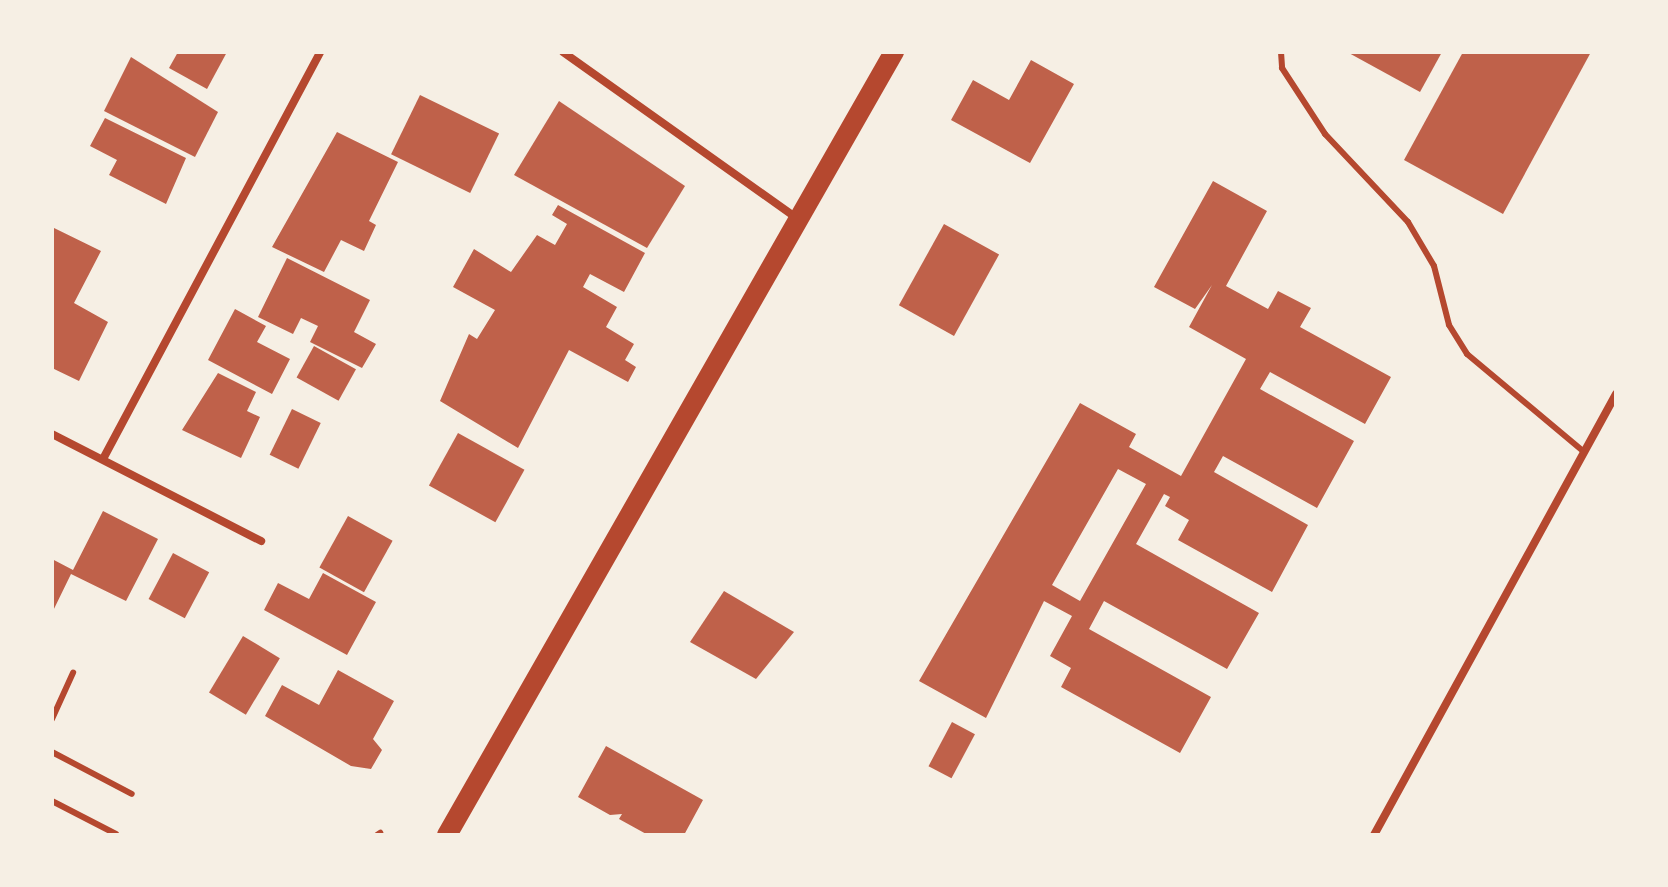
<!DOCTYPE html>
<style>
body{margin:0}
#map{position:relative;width:1668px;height:887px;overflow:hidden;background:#f6efe4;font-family:Karla,sans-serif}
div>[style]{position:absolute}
.building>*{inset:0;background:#bf614a;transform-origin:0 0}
.service>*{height:6px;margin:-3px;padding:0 3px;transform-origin:3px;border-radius:3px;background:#b5482f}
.minor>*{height:8px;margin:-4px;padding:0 4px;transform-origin:4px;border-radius:4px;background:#b5482f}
.primary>*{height:20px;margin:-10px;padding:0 10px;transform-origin:10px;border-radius:10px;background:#b5482f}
span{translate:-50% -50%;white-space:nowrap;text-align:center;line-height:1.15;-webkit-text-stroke:8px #f6efe4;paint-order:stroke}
.frame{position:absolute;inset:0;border:54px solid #f6efe4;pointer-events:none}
</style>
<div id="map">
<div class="building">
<div style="clip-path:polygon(178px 52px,227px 52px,207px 89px,169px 68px)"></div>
<div style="clip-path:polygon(1347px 52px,1442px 52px,1420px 92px)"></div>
<div style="clip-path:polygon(1463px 52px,1591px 52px,1503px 214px,1404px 160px)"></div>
<div style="clip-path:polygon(131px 57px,218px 112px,195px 157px,104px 111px)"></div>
<div style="clip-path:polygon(1031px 60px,1074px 84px,1030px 163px,951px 120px,973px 80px,1009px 100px)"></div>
<div style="left:420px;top:95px;width:88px;height:66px;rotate:26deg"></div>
<div style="clip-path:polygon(559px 101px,685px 186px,647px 248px,514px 175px)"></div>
<div style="clip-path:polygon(105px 118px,186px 158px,166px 204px,109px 175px,117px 160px,90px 146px)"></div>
<div style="clip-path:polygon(337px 132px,398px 162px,369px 221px,376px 225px,364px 251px,341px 240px,324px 272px,272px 247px)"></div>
<div style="clip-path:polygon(evenodd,1213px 181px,1267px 211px,1226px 286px,1268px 309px,1278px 291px,1311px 308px,1300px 327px,1391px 377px,1365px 424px,1270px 372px,1260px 389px,1354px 441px,1317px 508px,1223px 456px,1214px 472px,1308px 525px,1272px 592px,1178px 540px,1189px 520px,1165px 506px,1170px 497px,1164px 494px,1136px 544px,1259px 613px,1227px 669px,1104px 601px,1089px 629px,1211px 697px,1180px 753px,1061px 687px,1071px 668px,1050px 656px,1072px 616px,1044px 601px,986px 718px,919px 681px,1080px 403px,1136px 434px,1129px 447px,1181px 476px,1246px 359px,1189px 327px,1212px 285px,1195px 309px,1154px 287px,1213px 181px,1118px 469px,1146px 484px,1080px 601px,1052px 585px,1118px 469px)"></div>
<div style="clip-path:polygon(558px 205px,645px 253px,624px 292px,590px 274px,583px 287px,617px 307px,606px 327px,634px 344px,625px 360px,636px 367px,628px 382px,569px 350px,518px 448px,440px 401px,469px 334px,477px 339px,495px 310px,453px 287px,474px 249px,511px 272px,537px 235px,555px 245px,567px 224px,552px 215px)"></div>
<div style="left:944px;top:224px;width:63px;height:93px;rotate:29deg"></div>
<div style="clip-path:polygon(52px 227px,101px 251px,74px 303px,108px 322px,79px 381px,52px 368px)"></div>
<div style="clip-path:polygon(287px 258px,370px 300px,354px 332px,376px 344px,362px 368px,310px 342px,318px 326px,301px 318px,293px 334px,258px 317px)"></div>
<div style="clip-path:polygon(235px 309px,266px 326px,257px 342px,290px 359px,272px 394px,208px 360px)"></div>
<div style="left:314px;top:346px;width:48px;height:36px;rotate:29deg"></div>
<div style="clip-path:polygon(218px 373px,256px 392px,247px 411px,260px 417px,241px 458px,182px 430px)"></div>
<div style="left:292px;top:409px;width:32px;height:51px;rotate:26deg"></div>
<div style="left:458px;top:433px;width:76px;height:60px;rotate:29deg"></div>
<div style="clip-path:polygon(103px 511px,158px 539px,126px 601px,71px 574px,52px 613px,52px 559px,73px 570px)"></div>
<div style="left:348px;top:516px;width:51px;height:59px;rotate:29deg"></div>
<div style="left:173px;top:553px;width:41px;height:52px;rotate:28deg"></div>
<div style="clip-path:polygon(323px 573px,376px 602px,347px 655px,264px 610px,278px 583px,309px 599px)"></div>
<div style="clip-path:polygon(724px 591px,794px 632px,756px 679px,690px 642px)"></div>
<div style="left:243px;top:636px;width:43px;height:66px;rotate:31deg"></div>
<div style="clip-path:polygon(338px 670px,394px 701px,373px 739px,382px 750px,371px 769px,351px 766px,265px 716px,282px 685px,319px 705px)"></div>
<div style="left:952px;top:722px;width:26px;height:50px;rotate:28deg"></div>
<div style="clip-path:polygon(606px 746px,703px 800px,684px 835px,648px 835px,619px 819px,622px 814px,610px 815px,578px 797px)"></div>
</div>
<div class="service">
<div style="left:1281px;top:52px;width:16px;rotate:86deg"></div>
<div style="left:1282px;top:68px;width:79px;rotate:56.9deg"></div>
<div style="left:1325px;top:134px;width:121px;rotate:46.7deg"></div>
<div style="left:1408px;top:222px;width:51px;rotate:59.4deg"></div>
<div style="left:1434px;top:266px;width:61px;rotate:75.7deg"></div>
<div style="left:1449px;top:325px;width:34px;rotate:58deg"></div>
<div style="left:1467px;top:354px;width:150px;rotate:39.9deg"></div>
<div style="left:52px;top:719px;width:51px;rotate:-65.5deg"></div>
<div style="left:52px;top:752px;width:90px;rotate:27.7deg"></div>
<div style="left:52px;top:801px;width:72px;rotate:27.3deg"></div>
<div style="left:377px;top:835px;width:4px;rotate:-34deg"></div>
</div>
<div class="minor">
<div style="left:563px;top:52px;width:287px;rotate:35.4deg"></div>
<div style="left:52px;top:434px;width:235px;rotate:27.1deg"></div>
<div style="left:103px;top:459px;width:461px;rotate:-61.9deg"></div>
<div style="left:1374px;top:835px;width:503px;rotate:-61.24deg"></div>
</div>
<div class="primary">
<div style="left:447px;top:835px;width:902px;rotate:-60.28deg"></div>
</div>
<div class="frame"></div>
</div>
